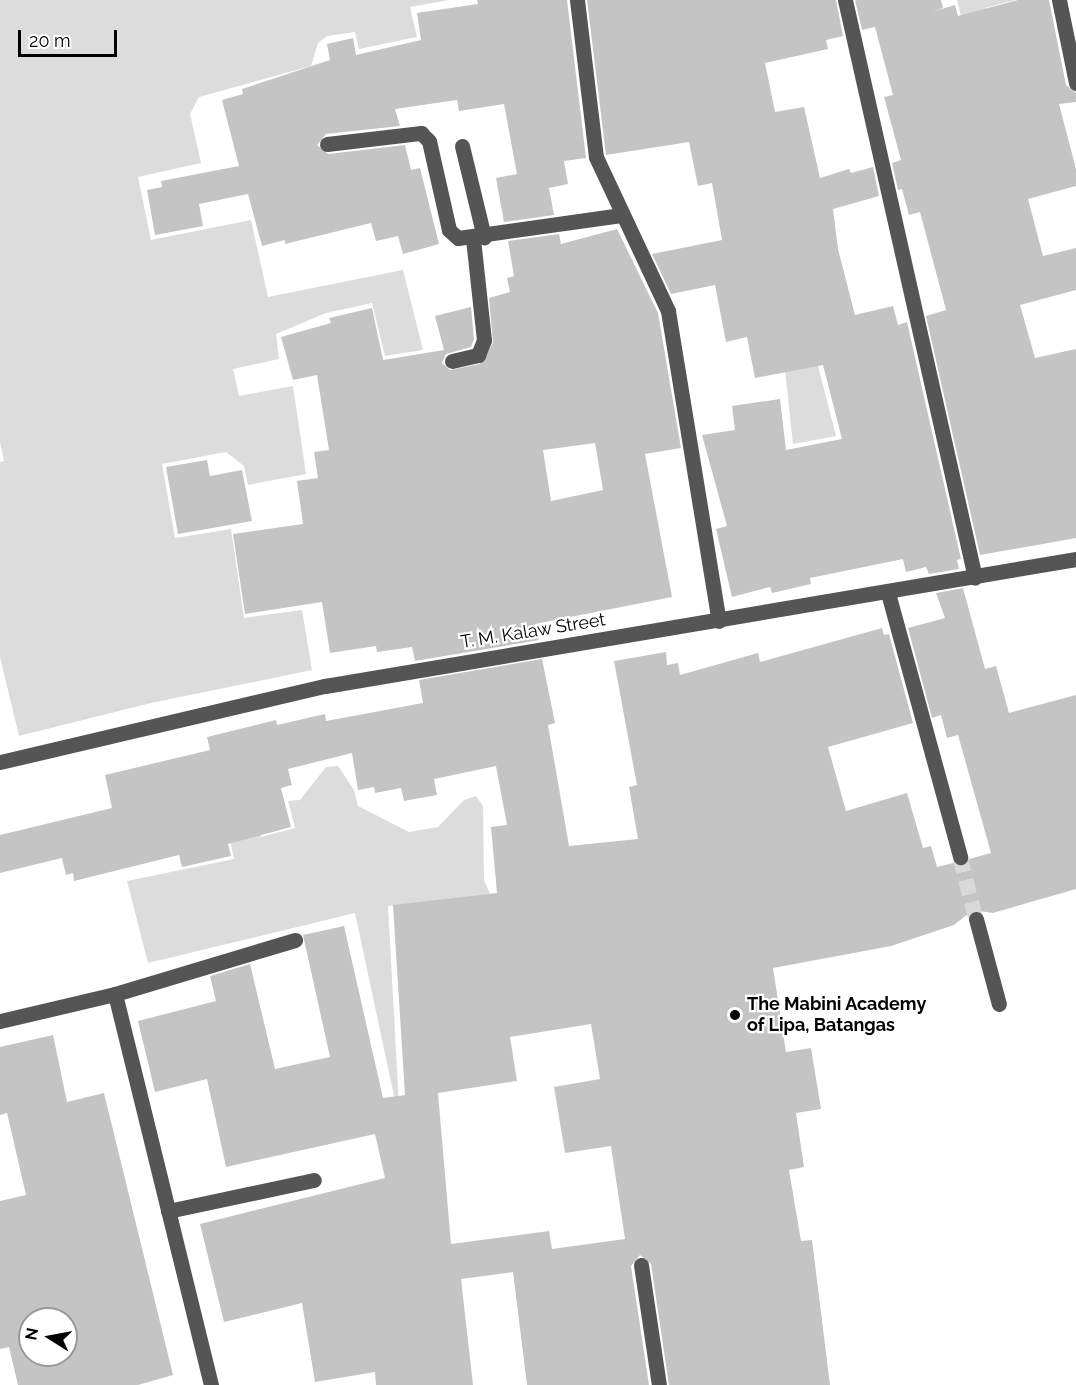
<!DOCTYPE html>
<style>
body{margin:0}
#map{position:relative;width:1076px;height:1385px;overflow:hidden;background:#fff;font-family:Raleway,sans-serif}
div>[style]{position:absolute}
.green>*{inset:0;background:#dcdcdc}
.building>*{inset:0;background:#c4c4c4}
.minor-tunnel>*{height:15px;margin-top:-7.5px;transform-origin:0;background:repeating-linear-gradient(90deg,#d9d9d9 0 15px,transparent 0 23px)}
.minor>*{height:15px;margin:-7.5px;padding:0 7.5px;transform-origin:7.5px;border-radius:7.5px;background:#555}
.dots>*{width:16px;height:16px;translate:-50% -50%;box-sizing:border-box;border:3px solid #fff;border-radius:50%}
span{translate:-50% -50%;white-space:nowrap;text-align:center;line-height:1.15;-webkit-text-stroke:4.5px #fff;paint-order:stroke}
.street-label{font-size:18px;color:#000}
.poi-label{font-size:18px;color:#000;font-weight:700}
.left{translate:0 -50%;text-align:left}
.north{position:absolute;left:18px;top:1307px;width:60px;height:60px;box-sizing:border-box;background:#fff;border:2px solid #999;border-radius:50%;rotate:281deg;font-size:16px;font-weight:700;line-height:24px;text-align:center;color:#000}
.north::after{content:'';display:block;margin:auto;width:21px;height:27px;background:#000;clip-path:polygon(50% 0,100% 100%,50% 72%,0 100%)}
.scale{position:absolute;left:18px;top:30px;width:99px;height:27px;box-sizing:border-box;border:3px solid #000;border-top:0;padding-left:8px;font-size:18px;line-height:21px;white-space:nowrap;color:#000;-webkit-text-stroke:4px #fff;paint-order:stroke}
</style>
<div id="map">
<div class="green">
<div style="clip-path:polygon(0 0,449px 0,410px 7px,417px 37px,359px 49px,355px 32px,327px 36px,318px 43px,311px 66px,199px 97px,190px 114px,201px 163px,138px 177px,151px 240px,251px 220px,268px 297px,403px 270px,423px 350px,385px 356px,372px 303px,326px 313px,276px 334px,279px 359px,233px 369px,239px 396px,293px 386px,306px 474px,248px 485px,244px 466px,226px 452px,162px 464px,175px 538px,231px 529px,244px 618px,302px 610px,312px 670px,151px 703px,19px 736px,0 657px,0 462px,4px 461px,0 442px)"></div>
<div style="clip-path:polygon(957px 0,1015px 0,985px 8px,986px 14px,962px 21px)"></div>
<div style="clip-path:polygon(798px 288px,836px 436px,793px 444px,785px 370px)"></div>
<div style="clip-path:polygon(338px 766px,354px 790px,358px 806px,409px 832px,438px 827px,464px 800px,476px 796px,483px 806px,484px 880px,490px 894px,388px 906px,400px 1124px,355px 913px,148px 963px,127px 881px,234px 859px,225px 817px,253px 810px,261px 837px,295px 828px,288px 801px,300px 800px,326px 767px)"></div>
</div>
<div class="building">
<div style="clip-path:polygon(477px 0,567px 0,586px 158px,564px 161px,568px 184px,549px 188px,554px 215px,504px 222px,496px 178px,517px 174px,504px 104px,459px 111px,457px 100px,395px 109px,400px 126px,326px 134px,317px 145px,328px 154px,405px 145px,411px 170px,420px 168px,439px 244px,403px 254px,398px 236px,376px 241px,371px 223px,285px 244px,285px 240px,262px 246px,248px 194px,199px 204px,203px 226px,155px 235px,147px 190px,162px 187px,161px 181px,239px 166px,222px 100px,243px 94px,242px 89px,330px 60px,327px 44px,353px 38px,356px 55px,421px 40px,417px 13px,478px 4px)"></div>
<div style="clip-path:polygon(587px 0,836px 0,843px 36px,826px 40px,828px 49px,765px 63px,775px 112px,804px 107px,820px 178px,849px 169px,851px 173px,873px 167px,879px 196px,833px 209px,838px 249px,855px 315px,893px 306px,898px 325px,907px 322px,961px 559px,957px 560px,959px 569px,929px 574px,926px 567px,906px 572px,903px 559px,810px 578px,811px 584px,772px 593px,770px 587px,732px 597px,716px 529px,727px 526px,702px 435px,735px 430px,732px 406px,780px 399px,786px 450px,842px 439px,823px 365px,755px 378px,747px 337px,726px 342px,715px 285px,671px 294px,652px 254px,722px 240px,712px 183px,698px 186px,689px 142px,606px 155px)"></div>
<div style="clip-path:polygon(855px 0,941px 0,943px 8px,932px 12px,955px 5px,958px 16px,1018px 0,1049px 0,1066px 85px,1076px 93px,1076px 102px,1059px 104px,1076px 169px,1076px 186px,1028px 199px,1043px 256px,1076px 248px,1076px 290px,1020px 305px,1035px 358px,1076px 349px,1076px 538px,980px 555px,926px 316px,946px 310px,920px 212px,909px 215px,902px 189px,898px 190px,892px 163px,901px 160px,884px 97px,893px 95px,875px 27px,862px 30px)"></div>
<div style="clip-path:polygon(evenodd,617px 229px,658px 313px,681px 448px,645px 454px,672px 597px,535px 624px,539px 640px,415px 661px,412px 647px,377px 652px,376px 646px,330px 653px,322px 602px,245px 614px,233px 534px,303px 524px,297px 481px,318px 478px,314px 452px,329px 450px,317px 375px,293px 380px,281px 337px,331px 323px,329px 318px,372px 308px,383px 360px,444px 350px,435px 316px,471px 307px,474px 339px,471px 347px,446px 354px,442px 363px,450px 370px,480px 364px,493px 343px,489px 298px,510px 292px,507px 278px,514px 276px,508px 241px,559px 234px,561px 244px,617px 229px,595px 443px,603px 490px,551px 501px,543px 450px,595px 443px)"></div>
<div style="clip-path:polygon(207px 460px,210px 476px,242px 470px,252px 521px,178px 534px,166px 467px)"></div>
<div style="clip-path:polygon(evenodd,963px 588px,985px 669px,996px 666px,1009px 713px,1076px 695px,1076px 889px,993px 913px,973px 910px,954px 925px,891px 946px,773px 968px,786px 1052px,811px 1048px,821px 1109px,796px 1113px,804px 1167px,789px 1170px,801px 1241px,812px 1240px,830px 1385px,669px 1385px,651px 1264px,640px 1255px,631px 1266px,649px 1385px,527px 1385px,513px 1272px,461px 1279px,473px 1385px,376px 1385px,375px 1372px,315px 1382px,302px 1303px,224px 1322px,200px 1224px,385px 1178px,375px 1134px,226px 1167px,207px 1079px,155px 1092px,138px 1021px,216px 1001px,210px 976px,250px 964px,275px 1069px,330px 1057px,303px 935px,344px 926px,383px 1098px,405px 1095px,393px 905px,497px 893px,491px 827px,507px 825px,496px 766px,434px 779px,437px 795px,404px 801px,401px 788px,375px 793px,374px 787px,358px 790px,352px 753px,288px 769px,292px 785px,281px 788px,291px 827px,228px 844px,231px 856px,182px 867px,179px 855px,74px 881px,73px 873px,66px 875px,62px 858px,0 873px,0 835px,112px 808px,105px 775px,210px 750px,207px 737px,276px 720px,277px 725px,325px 714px,326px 721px,423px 703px,419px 680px,542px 659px,555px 723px,548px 725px,569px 846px,638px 839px,629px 787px,637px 785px,614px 661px,666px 652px,667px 665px,678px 663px,680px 675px,758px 653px,760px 662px,882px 628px,884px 635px,889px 634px,913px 723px,828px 747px,846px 811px,907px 793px,923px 848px,931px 846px,937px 867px,953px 863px,962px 866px,969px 859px,991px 853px,958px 735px,947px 738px,941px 715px,932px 718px,908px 628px,945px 618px,936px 593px,963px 588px,591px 1024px,600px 1079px,554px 1087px,565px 1153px,611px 1146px,625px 1239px,552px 1249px,549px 1231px,451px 1244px,438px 1093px,517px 1081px,510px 1037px,591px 1024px)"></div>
<div style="clip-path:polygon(evenodd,53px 1035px,67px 1102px,104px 1093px,173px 1375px,138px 1385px,18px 1385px,9px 1347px,0 1349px,0 1201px,26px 1195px,7px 1113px,0 1115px,0 1047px,53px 1035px,30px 1319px,66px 1319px,66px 1355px,30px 1355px,30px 1319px)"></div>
</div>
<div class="minor-tunnel">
<div style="left:960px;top:857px;width:64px;rotate:75.5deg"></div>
</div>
<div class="minor">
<div style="left:577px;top:0;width:158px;rotate:83.1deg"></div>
<div style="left:596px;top:157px;width:170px;rotate:64.9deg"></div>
<div style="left:668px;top:311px;width:314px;rotate:80.7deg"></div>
<div style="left:845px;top:0;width:592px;rotate:77.32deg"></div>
<div style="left:1059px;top:0;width:85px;rotate:78.4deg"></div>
<div style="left:327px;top:144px;width:95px;rotate:-6.7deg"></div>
<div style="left:421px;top:133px;width:11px;rotate:45deg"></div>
<div style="left:429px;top:141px;width:91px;rotate:77.3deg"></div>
<div style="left:449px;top:230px;width:12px;rotate:42deg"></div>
<div style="left:458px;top:238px;width:165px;rotate:-8deg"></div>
<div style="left:462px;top:146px;width:94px;rotate:76.4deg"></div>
<div style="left:452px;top:361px;width:27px;rotate:-13deg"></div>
<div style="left:478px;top:355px;width:16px;rotate:-68deg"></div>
<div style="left:484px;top:340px;width:103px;rotate:-96.2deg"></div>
<div style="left:888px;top:593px;width:274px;rotate:74.7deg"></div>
<div style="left:0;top:762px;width:334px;rotate:-13.2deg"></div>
<div style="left:325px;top:686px;width:762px;rotate:-9.6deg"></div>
<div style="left:976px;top:919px;width:88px;rotate:74.9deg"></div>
<div style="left:115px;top:994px;width:403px;rotate:76.2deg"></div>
<div style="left:0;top:1021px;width:118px;rotate:-13.2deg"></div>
<div style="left:115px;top:994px;width:188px;rotate:-16.7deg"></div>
<div style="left:168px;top:1211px;width:149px;rotate:-12deg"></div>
<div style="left:641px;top:1265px;width:121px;rotate:81.5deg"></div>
</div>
<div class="dots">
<div style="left:735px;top:1015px;background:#000"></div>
</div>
<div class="street-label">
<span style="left:533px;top:631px;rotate:-9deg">T. M. Kalaw Street</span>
</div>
<div class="poi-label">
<span class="left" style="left:747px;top:1015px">The Mabini Academy<br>of Lipa, Batangas</span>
</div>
<div class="north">N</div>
<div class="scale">20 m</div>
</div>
